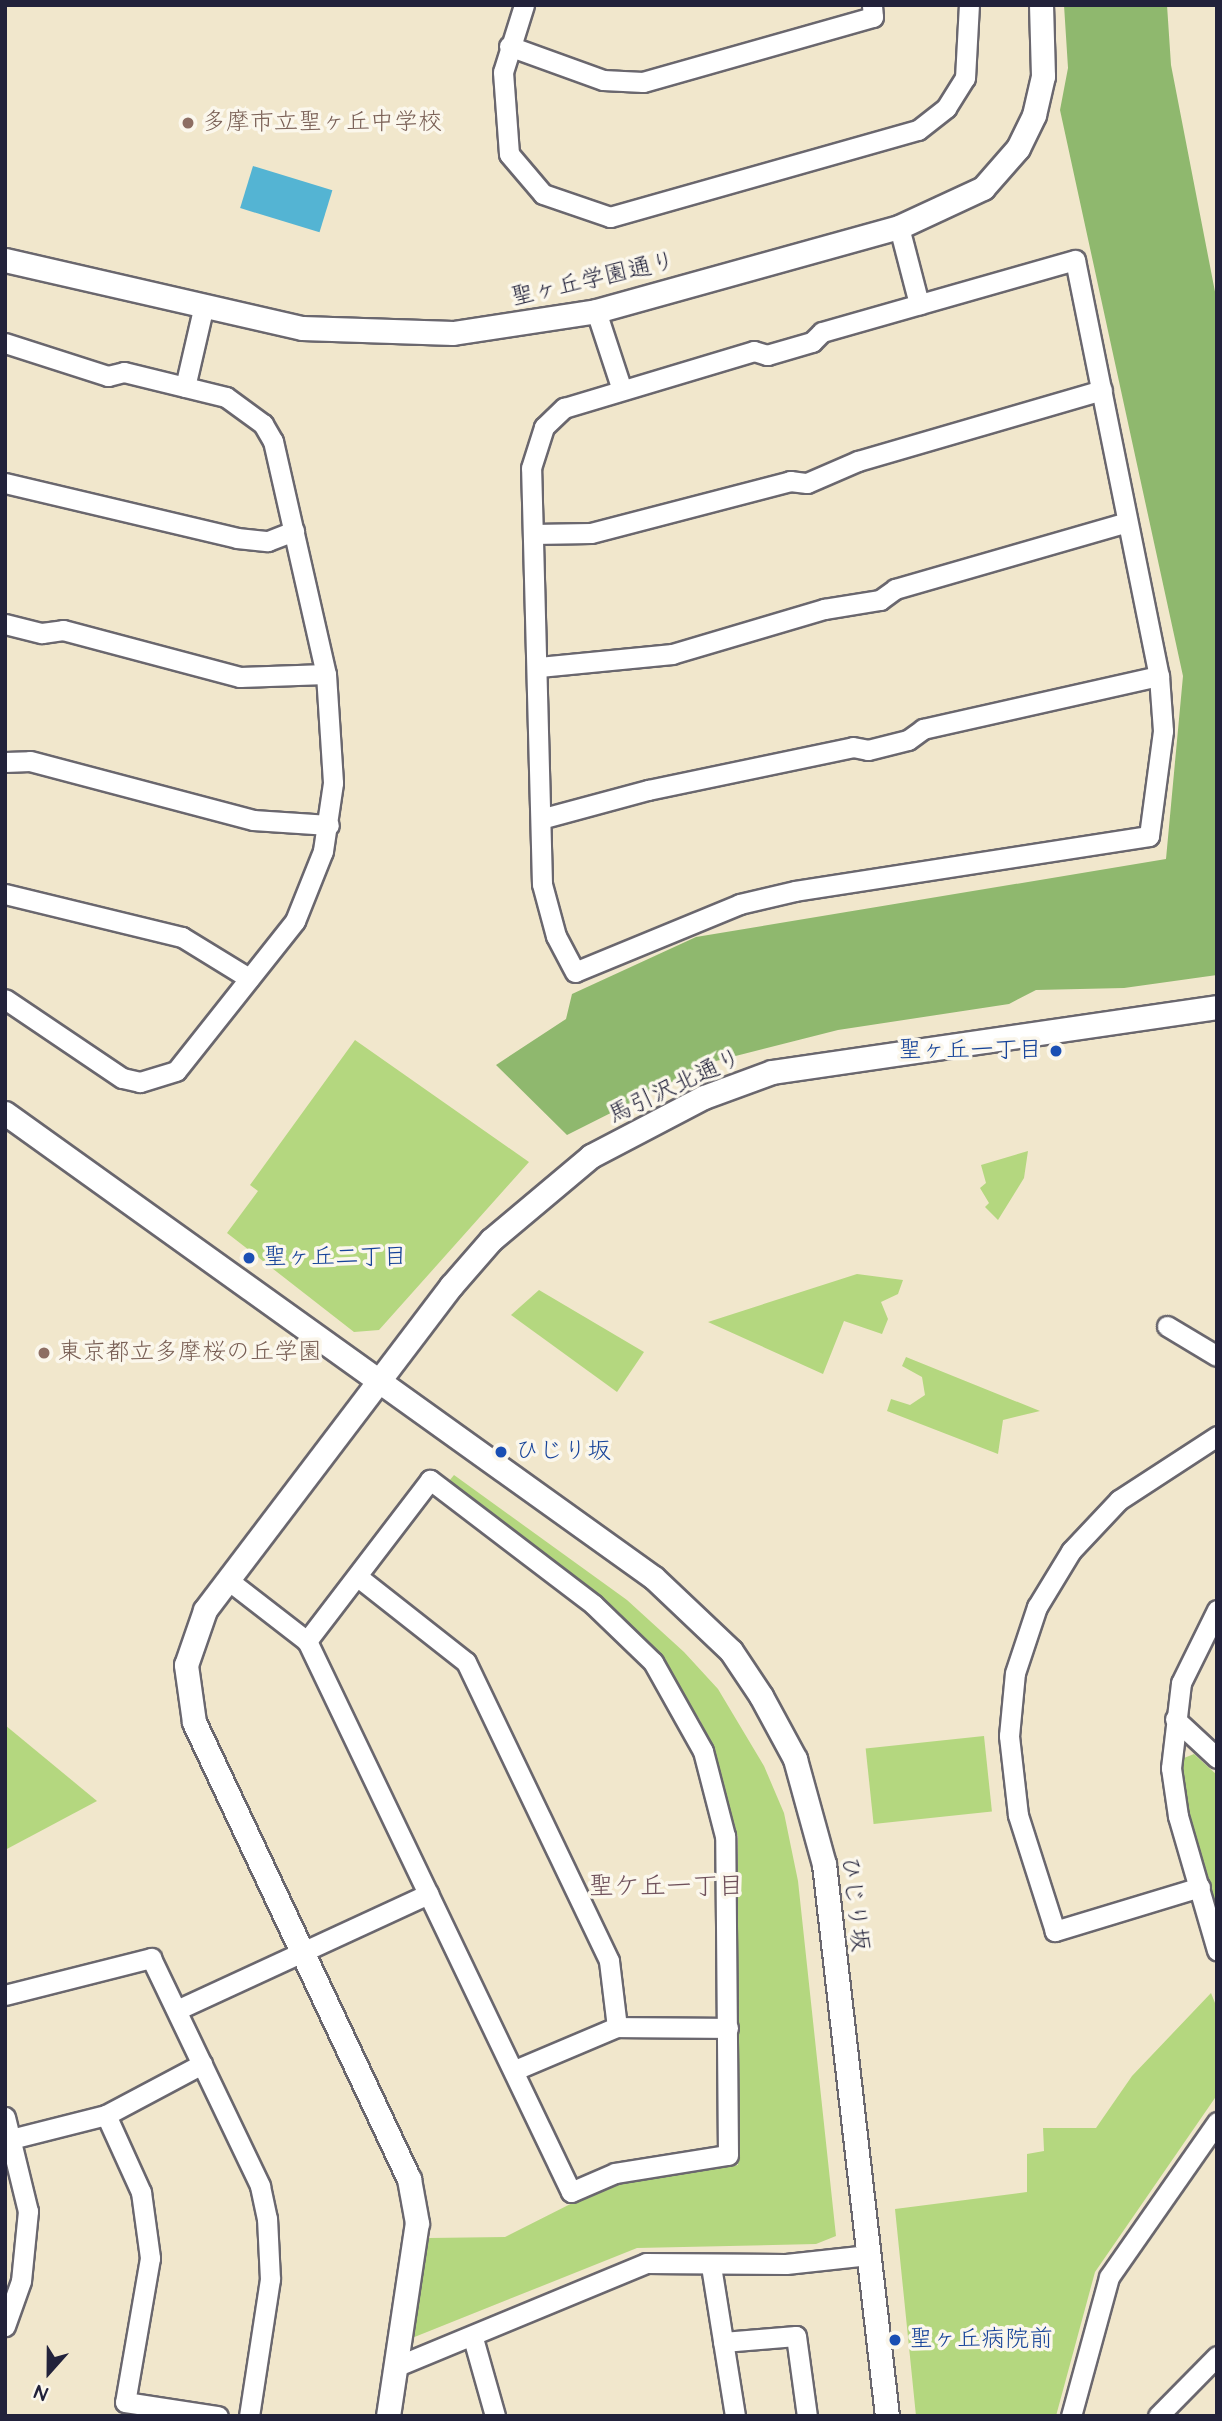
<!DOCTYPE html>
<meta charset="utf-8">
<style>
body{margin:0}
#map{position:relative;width:1222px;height:2421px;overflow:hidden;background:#f1e7cc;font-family:"Architects Daughter","Klee One",sans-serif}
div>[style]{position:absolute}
.green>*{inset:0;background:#b4d77f;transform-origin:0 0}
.forest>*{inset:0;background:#8fb86e}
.water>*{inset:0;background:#54b4d3;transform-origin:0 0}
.roads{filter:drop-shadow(2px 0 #6a676e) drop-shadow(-2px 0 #6a676e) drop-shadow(0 2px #6a676e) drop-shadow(0 -2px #6a676e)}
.minor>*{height:19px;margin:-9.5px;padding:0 9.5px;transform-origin:9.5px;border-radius:9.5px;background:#fff}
.tertiary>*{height:23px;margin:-11.5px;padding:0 11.5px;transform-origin:11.5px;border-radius:11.5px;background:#fff}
.dots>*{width:19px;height:19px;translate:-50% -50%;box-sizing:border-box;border:4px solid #fbf7ec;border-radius:50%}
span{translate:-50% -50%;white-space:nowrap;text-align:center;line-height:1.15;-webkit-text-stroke:7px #fbf7ec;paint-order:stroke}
.education-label{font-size:24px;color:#785e54}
.left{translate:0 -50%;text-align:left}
.street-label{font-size:24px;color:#22223b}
.transit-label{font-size:24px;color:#164399}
.right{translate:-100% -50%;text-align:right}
.neighbourhood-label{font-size:26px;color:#6f515b}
.frame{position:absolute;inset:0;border:7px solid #22223b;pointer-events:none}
.north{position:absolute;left:14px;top:2337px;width:70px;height:70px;-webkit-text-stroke:5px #fbf7ec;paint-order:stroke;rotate:201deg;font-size:19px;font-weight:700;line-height:28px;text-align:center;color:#22223b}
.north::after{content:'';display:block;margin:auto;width:24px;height:32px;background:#22223b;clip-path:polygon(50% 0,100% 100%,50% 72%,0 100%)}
</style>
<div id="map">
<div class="green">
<div style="clip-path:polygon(355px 1040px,529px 1162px,379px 1330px,354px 1332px,227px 1233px,258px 1191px,250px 1185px)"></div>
<div style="clip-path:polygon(1028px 1151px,1024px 1178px,998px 1220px,985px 1207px,989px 1203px,980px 1188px,986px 1183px,981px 1165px)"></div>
<div style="clip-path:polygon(857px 1274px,903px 1280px,898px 1294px,881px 1302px,888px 1319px,882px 1334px,844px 1321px,823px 1374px,708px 1322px)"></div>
<div style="clip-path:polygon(539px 1290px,644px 1352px,617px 1392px,511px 1315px)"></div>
<div style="clip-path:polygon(906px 1357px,1040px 1411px,1003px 1420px,998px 1454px,887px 1411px,891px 1399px,910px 1405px,925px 1395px,922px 1377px,902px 1366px)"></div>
<div style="clip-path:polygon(454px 1475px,627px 1600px,684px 1652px,718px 1689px,764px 1766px,784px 1813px,798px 1881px,836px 2236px,816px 2244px,637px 2248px,412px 2338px,429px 2238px,505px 2237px,614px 2182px,738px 2165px,738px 1837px,700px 1720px,661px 1661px,601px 1600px,449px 1481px)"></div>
<div style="clip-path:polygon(5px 1725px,97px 1801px,5px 1850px)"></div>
<div style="left:984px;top:1736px;width:76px;height:119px;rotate:84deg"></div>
<div style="clip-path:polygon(1194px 1754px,1217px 1775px,1217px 1920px,1183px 1810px,1179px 1760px)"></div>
<div style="clip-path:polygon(1211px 1993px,1217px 2008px,1217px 2095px,1095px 2272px,1056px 2416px,916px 2416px,895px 2209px,1027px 2192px,1027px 2154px,1044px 2151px,1043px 2128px,1096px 2128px,1132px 2076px)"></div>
</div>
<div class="forest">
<div style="clip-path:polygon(1064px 5px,1167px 5px,1171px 65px,1217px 302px,1217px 975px,1124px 988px,1036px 990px,1009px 1004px,838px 1030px,712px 1062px,567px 1135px,496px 1065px,566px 1019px,572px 994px,696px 937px,1166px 859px,1183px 676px,1060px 110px,1068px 68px)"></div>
</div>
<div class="water">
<div style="left:253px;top:166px;width:83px;height:44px;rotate:17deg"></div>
</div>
<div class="roads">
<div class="minor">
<div style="left:524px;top:5px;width:70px;rotate:107.4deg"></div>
<div style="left:503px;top:72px;width:82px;rotate:85.8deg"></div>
<div style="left:509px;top:154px;width:52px;rotate:49.6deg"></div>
<div style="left:543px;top:194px;width:71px;rotate:18.9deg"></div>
<div style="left:610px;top:217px;width:320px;rotate:-15.8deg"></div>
<div style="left:918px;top:130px;width:36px;rotate:-38deg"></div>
<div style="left:946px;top:108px;width:36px;rotate:-58deg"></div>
<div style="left:965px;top:78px;width:73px;rotate:-86.9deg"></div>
<div style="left:509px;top:46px;width:100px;rotate:19.9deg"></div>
<div style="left:603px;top:80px;width:40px;rotate:2.9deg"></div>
<div style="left:643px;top:82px;width:239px;rotate:-15.8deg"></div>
<div style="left:873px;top:17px;width:12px;rotate:-95deg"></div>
<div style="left:899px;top:227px;width:80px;rotate:75.4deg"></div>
<div style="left:1075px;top:260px;width:424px;rotate:78.6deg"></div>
<div style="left:1159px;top:676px;width:55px;rotate:85.8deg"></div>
<div style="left:1163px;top:731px;width:106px;rotate:97.6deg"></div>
<div style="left:1149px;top:836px;width:358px;rotate:171.2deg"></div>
<div style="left:795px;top:891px;width:57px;rotate:166.7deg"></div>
<div style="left:740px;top:904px;width:178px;rotate:157.6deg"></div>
<div style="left:575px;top:972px;width:41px;rotate:-117.8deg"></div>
<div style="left:556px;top:936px;width:54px;rotate:-105.1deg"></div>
<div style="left:542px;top:884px;width:416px;rotate:-91.5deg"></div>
<div style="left:531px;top:468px;width:43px;rotate:-72.4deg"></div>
<div style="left:544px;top:427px;width:28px;rotate:-44deg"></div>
<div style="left:564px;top:408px;width:198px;rotate:-16.7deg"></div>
<div style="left:754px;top:351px;width:14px;rotate:17deg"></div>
<div style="left:767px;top:355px;width:47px;rotate:-16.1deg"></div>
<div style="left:812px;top:342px;width:14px;rotate:-45deg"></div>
<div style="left:822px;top:332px;width:263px;rotate:-15.9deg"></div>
<div style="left:596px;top:311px;width:83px;rotate:71.8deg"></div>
<div style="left:5px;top:343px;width:108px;rotate:17.8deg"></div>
<div style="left:108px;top:376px;width:16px;rotate:-14deg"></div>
<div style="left:124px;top:372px;width:105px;rotate:13.8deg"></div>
<div style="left:226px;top:397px;width:46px;rotate:36.1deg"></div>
<div style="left:263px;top:424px;width:20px;rotate:60deg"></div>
<div style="left:273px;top:441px;width:239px;rotate:77.2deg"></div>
<div style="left:326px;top:674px;width:109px;rotate:86.3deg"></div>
<div style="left:333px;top:783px;width:69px;rotate:98.4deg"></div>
<div style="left:323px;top:851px;width:75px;rotate:111.8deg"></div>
<div style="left:295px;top:921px;width:191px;rotate:128.4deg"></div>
<div style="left:176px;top:1071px;width:38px;rotate:163deg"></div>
<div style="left:140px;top:1082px;width:18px;rotate:-167deg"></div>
<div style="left:122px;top:1078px;width:141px;rotate:-146deg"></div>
<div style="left:185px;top:387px;width:80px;rotate:-77deg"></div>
<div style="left:5px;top:483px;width:238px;rotate:13.3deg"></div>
<div style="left:237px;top:538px;width:31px;rotate:6deg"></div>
<div style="left:268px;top:541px;width:28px;rotate:-21deg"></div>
<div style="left:533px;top:534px;width:58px;rotate:-1deg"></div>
<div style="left:591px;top:533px;width:206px;rotate:-14.6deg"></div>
<div style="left:790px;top:481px;width:17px;rotate:7deg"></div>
<div style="left:807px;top:483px;width:56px;rotate:-23.3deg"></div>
<div style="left:858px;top:461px;width:254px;rotate:-16.2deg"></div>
<div style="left:5px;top:624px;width:38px;rotate:14deg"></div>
<div style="left:42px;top:633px;width:21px;rotate:-8deg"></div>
<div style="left:63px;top:630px;width:183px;rotate:14.9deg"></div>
<div style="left:240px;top:677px;width:86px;rotate:-2deg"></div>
<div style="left:539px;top:667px;width:134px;rotate:-5.6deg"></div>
<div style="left:672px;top:654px;width:159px;rotate:-16.5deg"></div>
<div style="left:824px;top:609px;width:57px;rotate:-9.1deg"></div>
<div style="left:880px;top:600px;width:19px;rotate:-36deg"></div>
<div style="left:895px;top:589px;width:241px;rotate:-16.1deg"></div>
<div style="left:5px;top:762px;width:25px;rotate:-2deg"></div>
<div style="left:30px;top:761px;width:231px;rotate:14.8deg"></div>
<div style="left:253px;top:820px;width:76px;rotate:3.8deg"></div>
<div style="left:544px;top:818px;width:108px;rotate:-15.1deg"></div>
<div style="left:648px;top:790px;width:209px;rotate:-11.8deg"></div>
<div style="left:853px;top:747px;width:15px;rotate:11deg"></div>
<div style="left:868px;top:750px;width:41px;rotate:-14deg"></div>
<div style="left:908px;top:740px;width:19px;rotate:-36deg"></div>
<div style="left:923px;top:729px;width:242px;rotate:-12.7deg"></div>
<div style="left:5px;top:894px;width:182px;rotate:13.7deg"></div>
<div style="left:182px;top:937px;width:79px;rotate:31.5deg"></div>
<div style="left:1167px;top:1326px;width:58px;rotate:31deg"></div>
<div style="left:358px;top:1577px;width:137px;rotate:38.2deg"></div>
<div style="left:466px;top:1662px;width:331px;rotate:64.4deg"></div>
<div style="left:609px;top:1961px;width:66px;rotate:83.1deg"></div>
<div style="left:228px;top:1580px;width:100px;rotate:37.7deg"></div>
<div style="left:307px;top:1641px;width:611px;rotate:64.4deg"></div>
<div style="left:571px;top:2192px;width:48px;rotate:-23.4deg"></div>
<div style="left:615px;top:2173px;width:114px;rotate:-9.1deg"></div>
<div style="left:728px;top:2155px;width:319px;rotate:-90.5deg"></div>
<div style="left:725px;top:1836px;width:88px;rotate:-104.5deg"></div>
<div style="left:703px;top:1751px;width:102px;rotate:-119.3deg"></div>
<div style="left:653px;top:1662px;width:83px;rotate:-136deg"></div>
<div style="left:593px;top:1604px;width:205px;rotate:-142.7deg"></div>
<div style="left:430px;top:1480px;width:203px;rotate:127.4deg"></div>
<div style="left:1217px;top:1610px;width:81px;rotate:116.3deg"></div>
<div style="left:1181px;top:1683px;width:86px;rotate:96.7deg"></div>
<div style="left:1171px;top:1768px;width:49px;rotate:81.7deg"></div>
<div style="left:1178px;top:1816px;width:140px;rotate:73.8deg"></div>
<div style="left:1175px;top:1719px;width:57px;rotate:42.9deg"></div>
<div style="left:1200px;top:1887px;width:152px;rotate:163.1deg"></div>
<div style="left:1055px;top:1931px;width:122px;rotate:-107.7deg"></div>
<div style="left:1018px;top:1815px;width:80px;rotate:-96.5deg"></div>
<div style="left:1009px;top:1736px;width:63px;rotate:-84.6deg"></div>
<div style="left:1015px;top:1673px;width:70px;rotate:-71.6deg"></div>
<div style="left:1037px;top:1607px;width:66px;rotate:-58.7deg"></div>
<div style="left:1071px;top:1551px;width:70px;rotate:-46.7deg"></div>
<div style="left:1119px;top:1500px;width:117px;rotate:-33.1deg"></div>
<div style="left:5px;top:1995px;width:151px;rotate:-14.2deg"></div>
<div style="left:151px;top:1958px;width:253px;rotate:64.4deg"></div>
<div style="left:260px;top:2186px;width:33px;rotate:78deg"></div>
<div style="left:267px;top:2218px;width:61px;rotate:87.2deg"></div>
<div style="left:270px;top:2279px;width:139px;rotate:98.7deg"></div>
<div style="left:177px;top:2010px;width:277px;rotate:-24.8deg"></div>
<div style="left:515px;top:2070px;width:111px;rotate:-22.9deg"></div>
<div style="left:617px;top:2027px;width:111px;rotate:0.5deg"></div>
<div style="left:106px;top:2115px;width:85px;rotate:65.6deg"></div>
<div style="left:141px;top:2192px;width:67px;rotate:82.2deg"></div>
<div style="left:150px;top:2258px;width:146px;rotate:99.8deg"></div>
<div style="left:125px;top:2402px;width:94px;rotate:8.6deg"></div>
<div style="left:5px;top:2117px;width:97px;rotate:76.3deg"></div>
<div style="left:28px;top:2211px;width:70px;rotate:95.7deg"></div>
<div style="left:21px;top:2281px;width:48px;rotate:109.6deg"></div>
<div style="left:11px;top:2139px;width:98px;rotate:-14.2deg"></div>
<div style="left:106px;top:2115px;width:109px;rotate:-28deg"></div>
<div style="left:711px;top:2266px;width:152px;rotate:80.9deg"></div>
<div style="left:473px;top:2338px;width:81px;rotate:74.2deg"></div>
<div style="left:723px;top:2342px;width:73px;rotate:-4.7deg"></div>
<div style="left:796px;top:2336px;width:81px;rotate:82.2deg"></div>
<div style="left:395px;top:2367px;width:272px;rotate:-22.5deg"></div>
<div style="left:646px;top:2263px;width:140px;rotate:0.4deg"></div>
<div style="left:786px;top:2264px;width:83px;rotate:-6.2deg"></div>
<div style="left:1071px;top:2416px;width:144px;rotate:-74.7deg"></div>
<div style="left:1109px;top:2277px;width:189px;rotate:-55.1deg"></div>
<div style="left:1158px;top:2416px;width:84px;rotate:-45.5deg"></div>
</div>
<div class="tertiary">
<div style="left:5px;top:260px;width:305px;rotate:12.9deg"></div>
<div style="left:302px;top:328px;width:151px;rotate:1.9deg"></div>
<div style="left:453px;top:333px;width:145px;rotate:-8.7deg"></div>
<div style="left:596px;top:311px;width:314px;rotate:-15.5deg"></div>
<div style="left:899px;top:227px;width:93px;rotate:-24.9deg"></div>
<div style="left:983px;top:188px;width:53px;rotate:-48.8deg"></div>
<div style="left:1018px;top:148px;width:37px;rotate:-64deg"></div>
<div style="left:1034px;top:115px;width:40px;rotate:-77deg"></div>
<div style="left:1043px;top:76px;width:71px;rotate:-91.6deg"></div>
<div style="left:5px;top:1113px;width:798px;rotate:35.62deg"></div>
<div style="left:654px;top:1578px;width:106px;rotate:43.5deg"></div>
<div style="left:731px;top:1651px;width:54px;rotate:56.3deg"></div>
<div style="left:761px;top:1696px;width:72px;rotate:61.6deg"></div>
<div style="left:795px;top:1759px;width:109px;rotate:74.6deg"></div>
<div style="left:824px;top:1864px;width:556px;rotate:83.49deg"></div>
<div style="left:388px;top:2416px;width:195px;rotate:-81.5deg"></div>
<div style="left:417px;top:2223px;width:45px;rotate:-100.3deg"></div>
<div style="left:409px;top:2179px;width:505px;rotate:-115.2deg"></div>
<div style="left:194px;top:1722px;width:58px;rotate:-98deg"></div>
<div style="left:186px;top:1665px;width:58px;rotate:-70.9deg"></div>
<div style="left:205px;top:1610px;width:407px;rotate:-52.8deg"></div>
<div style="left:451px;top:1286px;width:61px;rotate:-49deg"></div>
<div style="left:491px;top:1240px;width:131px;rotate:-40deg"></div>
<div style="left:591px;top:1156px;width:127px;rotate:-27.6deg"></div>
<div style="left:704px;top:1097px;width:72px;rotate:-20.2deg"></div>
<div style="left:772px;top:1072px;width:450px;rotate:-8.3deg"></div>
</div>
</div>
<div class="dots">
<div style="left:188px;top:123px;background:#8d6e63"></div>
<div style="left:1056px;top:1051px;background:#1a4fb4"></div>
<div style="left:249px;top:1258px;background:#1a4fb4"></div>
<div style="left:44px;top:1353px;background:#8d6e63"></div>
<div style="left:501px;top:1452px;background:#1a4fb4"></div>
<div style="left:895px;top:2340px;background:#1a4fb4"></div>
</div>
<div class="education-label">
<span class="left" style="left:202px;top:123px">多摩市立聖ヶ丘中学校</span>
<span class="left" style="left:58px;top:1353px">東京都立多摩桜の丘学園</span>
</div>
<div class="street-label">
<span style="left:593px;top:280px;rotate:-13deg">聖ヶ丘学園通り</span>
<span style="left:675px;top:1087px;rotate:-25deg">馬引沢北通り</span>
<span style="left:854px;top:1904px;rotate:83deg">ひじり坂</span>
</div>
<div class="transit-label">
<span class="right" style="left:1042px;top:1051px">聖ヶ丘一丁目</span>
<span class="left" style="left:263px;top:1258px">聖ヶ丘二丁目</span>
<span class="left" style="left:515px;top:1452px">ひじり坂</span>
<span class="left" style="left:909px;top:2340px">聖ヶ丘病院前</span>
</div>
<div class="neighbourhood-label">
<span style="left:666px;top:1887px">聖ケ丘一丁目</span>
</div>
<div class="frame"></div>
<div class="north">N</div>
</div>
